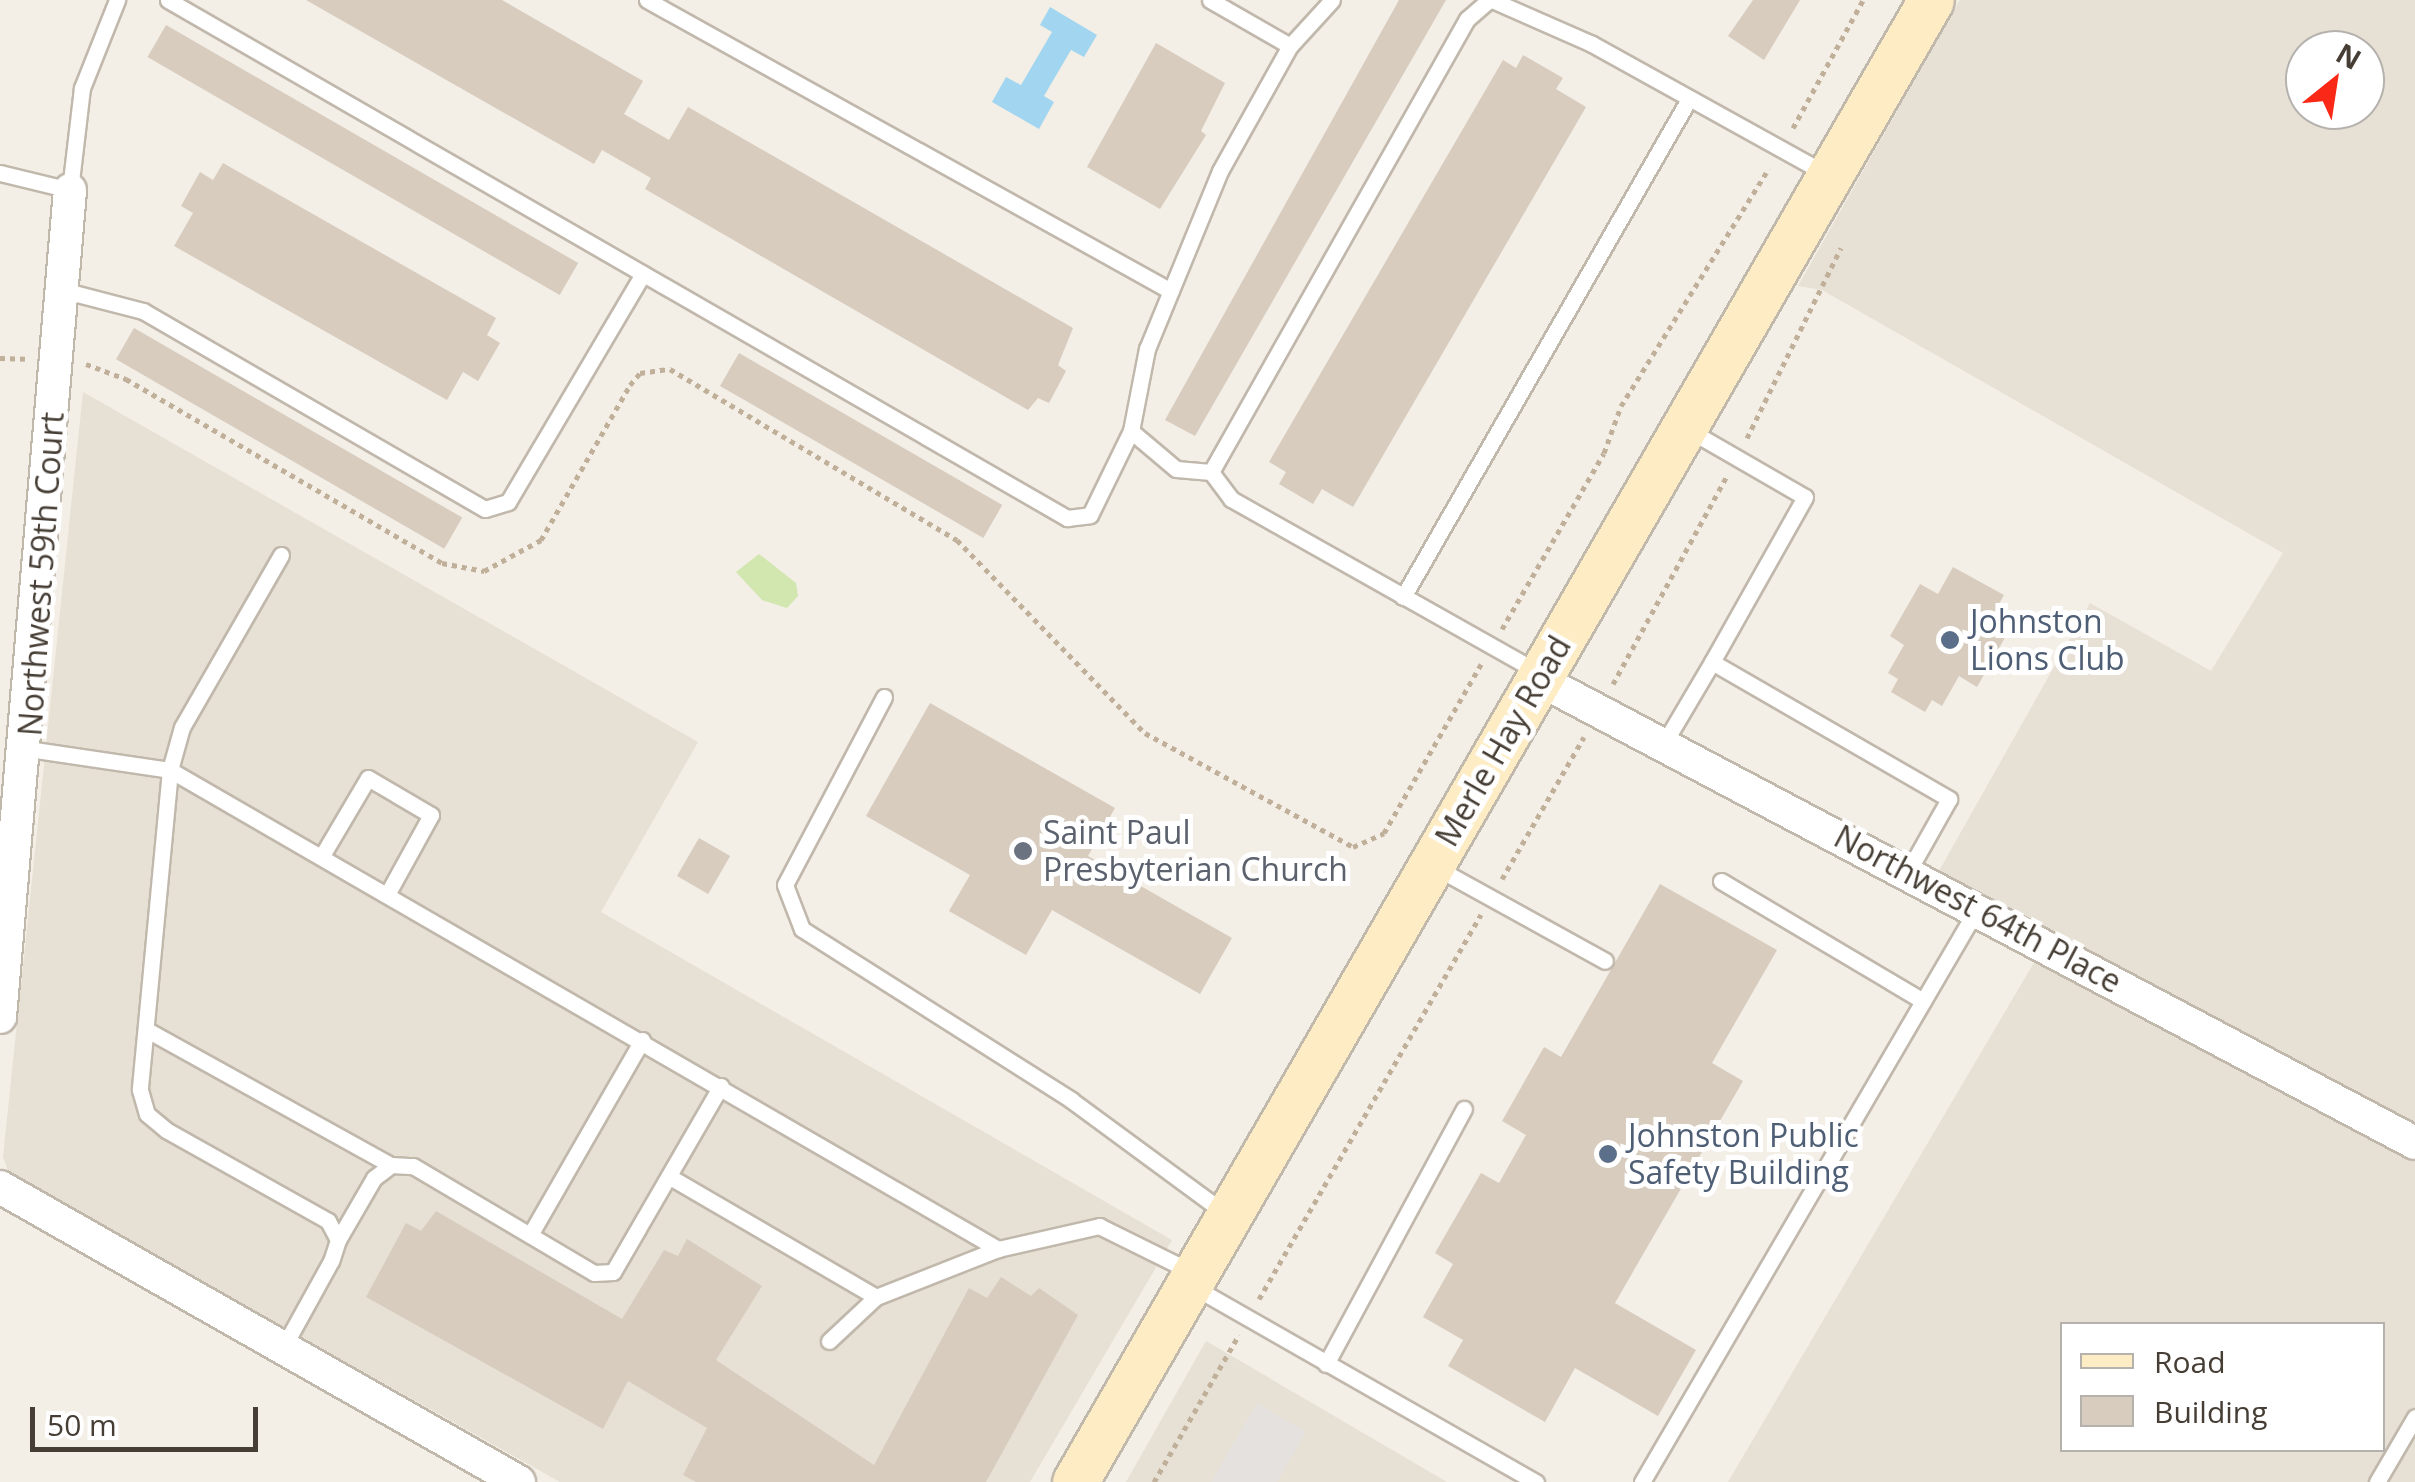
<!DOCTYPE html>
<style>
body{margin:0}
#map{position:relative;width:2415px;height:1482px;overflow:hidden;background:#f3eee6;font-family:"Open Sans",sans-serif}
div>[style]{position:absolute}
.residential>*{inset:0;background:#e7e0d4}
.green>*{inset:0;background:#d2e7af}
.parking>*{inset:0;background:#e4e1de}
.water>*{inset:0;background:#a2d6f0}
.building>*{inset:0;background:#d8ccbf;transform-origin:0 0}
.path>*{height:5px;margin-top:-2.5px;transform-origin:0;background:repeating-linear-gradient(90deg,#c0b09a 0 5px,transparent 0 10px)}
.roads{filter:drop-shadow(2px 0 #c1b8ac) drop-shadow(-2px 0 #c1b8ac) drop-shadow(0 2px #c1b8ac) drop-shadow(0 -2px #c1b8ac)}
.service>*{height:15px;margin:-7.5px;padding:0 7.5px;transform-origin:7.5px;border-radius:7.5px;background:#fff}
.minor>*{height:32px;margin:-16px;padding:0 16px;transform-origin:16px;border-radius:16px;background:#fff}
.secondary>*{height:45px;margin:-22.5px;padding:0 22.5px;transform-origin:22.5px;border-radius:22.5px;background:#feecc5}
.dots>*{width:28px;height:28px;translate:-50% -50%;box-sizing:border-box;border:5px solid #fff;border-radius:50%}
span{translate:-50% -50%;white-space:nowrap;text-align:center;line-height:1.15;-webkit-text-stroke:10px #fff;paint-order:stroke}
.street-label{font-size:32px;color:#463e35}
.service-label{font-size:32px;color:#4e5e75}
.left{translate:0 -50%;text-align:left}
.worship-label{font-size:32px;color:#5b616d}
.legend{position:absolute;left:2060px;top:1322px;width:325px;height:130px;box-sizing:border-box;background:#fff;border:2px solid #b5b2ae;margin:0;padding:12px 18px;list-style:none;font-size:30px;color:#463e35}
.legend li{display:flex;align-items:center;gap:20px;height:50px}
.legend b{width:50px;border:2px solid #b5b2ae}
.north{position:absolute;left:2285px;top:30px;width:100px;height:100px;box-sizing:border-box;background:#fff;border:2px solid #b5b2ae;border-radius:50%;rotate:30deg;font-size:28px;font-weight:700;line-height:40px;text-align:center;color:#463e35}
.north::after{content:'';display:block;margin:auto;width:35px;height:45px;background:#f92817;clip-path:polygon(50% 0,100% 100%,50% 72%,0 100%)}
.scale{position:absolute;left:30px;top:1407px;width:228px;height:45px;box-sizing:border-box;border:5px solid #463e35;border-top:0;padding-left:12px;font-size:30px;line-height:35px;white-space:nowrap;color:#463e35;-webkit-text-stroke:8px #fff;paint-order:stroke}
</style>
<div id="map">
<div class="residential">
<div style="clip-path:polygon(evenodd,1960px 0,2415px 0,2415px 1482px,1728px 1482px,2052px 932px,1939px 871px,2090px 603px,2211px 671px,2283px 553px,1822px 290px,1798px 286px,1960px 0,2305px 50px,2365px 50px,2365px 110px,2305px 110px,2305px 50px,1960px 0,2062px 1324px,2382px 1324px,2382px 1450px,2062px 1450px,2062px 1324px)"></div>
<div style="clip-path:polygon(83px 392px,698px 742px,601px 912px,1172px 1240px,1030px 1482px,560px 1482px,9px 1173px,3px 1157px)"></div>
<div style="clip-path:polygon(1206px 1341px,1447px 1482px,1126px 1482px)"></div>
</div>
<div class="green">
<div style="clip-path:polygon(759px 554px,796px 583px,798px 596px,787px 608px,762px 600px,736px 572px)"></div>
</div>
<div class="parking">
<div style="clip-path:polygon(1257px 1403px,1306px 1432px,1277px 1482px,1211px 1482px)"></div>
</div>
<div class="water">
<div style="clip-path:polygon(1050px 7px,1097px 35px,1084px 57px,1071px 50px,1044px 96px,1054px 102px,1039px 129px,992px 102px,1006px 77px,1021px 85px,1052px 32px,1040px 25px)"></div>
</div>
<div class="building">
<div style="clip-path:polygon(306px 0,502px 0,643px 81px,624px 114px,669px 140px,688px 107px,1073px 328px,1058px 365px,1066px 371px,1049px 403px,1038px 398px,1028px 410px,645px 189px,651px 178px,602px 150px,594px 164px)"></div>
<div style="clip-path:polygon(1399px 0,1446px 0,1195px 436px,1165px 420px)"></div>
<div style="clip-path:polygon(1753px 0,1800px 0,1764px 60px,1728px 36px)"></div>
<div style="left:166px;top:25px;width:476px;height:37px;rotate:30deg"></div>
<div style="clip-path:polygon(1156px 43px,1225px 83px,1201px 131px,1206px 135px,1160px 209px,1087px 167px)"></div>
<div style="clip-path:polygon(1523px 55px,1563px 78px,1556px 89px,1586px 107px,1353px 507px,1322px 489px,1313px 504px,1279px 484px,1286px 472px,1269px 462px,1503px 60px,1516px 68px)"></div>
<div style="clip-path:polygon(223px 163px,496px 318px,487px 335px,500px 343px,478px 381px,463px 372px,447px 400px,174px 246px,193px 213px,181px 206px,200px 172px,213px 180px)"></div>
<div style="left:134px;top:328px;width:379px;height:36px;rotate:30deg"></div>
<div style="left:739px;top:353px;width:304px;height:38px;rotate:30deg"></div>
<div style="clip-path:polygon(1953px 567px,2004px 595px,1988px 623px,2007px 634px,1977px 687px,1959px 676px,1942px 706px,1932px 700px,1925px 712px,1891px 692px,1898px 679px,1888px 673px,1904px 645px,1890px 636px,1920px 584px,1938px 594px)"></div>
<div style="clip-path:polygon(930px 703px,1115px 808px,1088px 856px,1232px 938px,1200px 994px,1052px 910px,1026px 955px,949px 911px,970px 875px,866px 816px)"></div>
<div style="left:699px;top:838px;width:36px;height:44px;rotate:30deg"></div>
<div style="clip-path:polygon(1660px 884px,1777px 950px,1712px 1063px,1743px 1081px,1615px 1303px,1696px 1350px,1658px 1416px,1575px 1368px,1545px 1422px,1448px 1366px,1463px 1340px,1423px 1317px,1453px 1264px,1435px 1253px,1481px 1173px,1499px 1183px,1526px 1135px,1502px 1121px,1544px 1047px,1561px 1057px)"></div>
<div style="clip-path:polygon(436px 1211px,622px 1319px,664px 1250px,678px 1256px,687px 1239px,762px 1286px,716px 1360px,874px 1465px,969px 1288px,987px 1298px,1001px 1277px,1031px 1296px,1039px 1288px,1078px 1315px,986px 1482px,696px 1482px,683px 1475px,707px 1428px,628px 1381px,603px 1429px,366px 1297px,406px 1223px,421px 1231px)"></div>
</div>
<div class="path">
<div style="left:1793px;top:128px;width:146px;rotate:-61.3deg"></div>
<div style="left:0;top:358px;width:25px;rotate:2deg"></div>
<div style="left:86px;top:364px;width:43px;rotate:20.6deg"></div>
<div style="left:126px;top:379px;width:366px;rotate:30.2deg"></div>
<div style="left:442px;top:563px;width:43px;rotate:10.8deg"></div>
<div style="left:484px;top:571px;width:65px;rotate:-28.5deg"></div>
<div style="left:541px;top:540px;width:179px;rotate:-60.1deg"></div>
<div style="left:630px;top:385px;width:16px;rotate:-50deg"></div>
<div style="left:640px;top:373px;width:30px;rotate:-8deg"></div>
<div style="left:670px;top:369px;width:334px;rotate:30.8deg"></div>
<div style="left:957px;top:540px;width:269px;rotate:45.8deg"></div>
<div style="left:1145px;top:733px;width:237px;rotate:28.7deg"></div>
<div style="left:1353px;top:847px;width:34px;rotate:-24deg"></div>
<div style="left:1384px;top:833px;width:195px;rotate:-60.1deg"></div>
<div style="left:1747px;top:438px;width:212px;rotate:-63.7deg"></div>
<div style="left:1502px;top:629px;width:203px;rotate:-59.9deg"></div>
<div style="left:1604px;top:453px;width:50px;rotate:-70.1deg"></div>
<div style="left:1621px;top:406px;width:280px;rotate:-58.1deg"></div>
<div style="left:1613px;top:684px;width:239px;rotate:-61.3deg"></div>
<div style="left:1502px;top:879px;width:164px;rotate:-60deg"></div>
<div style="left:1259px;top:1299px;width:444px;rotate:-60deg"></div>
<div style="left:1154px;top:1482px;width:170px;rotate:-60deg"></div>
</div>
<div class="roads">
<div class="service">
<div style="left:168px;top:0;width:1038px;rotate:29.95deg"></div>
<div style="left:1067px;top:518px;width:23px;rotate:-7deg"></div>
<div style="left:1090px;top:515px;width:93px;rotate:-64deg"></div>
<div style="left:647px;top:0;width:599px;rotate:29.05deg"></div>
<div style="left:1210px;top:0;width:92px;rotate:29.9deg"></div>
<div style="left:1489px;top:0;width:29px;rotate:139deg"></div>
<div style="left:1467px;top:19px;width:520px;rotate:119.47deg"></div>
<div style="left:1211px;top:472px;width:34px;rotate:53deg"></div>
<div style="left:1231px;top:499px;width:352px;rotate:29.4deg"></div>
<div style="left:1492px;top:0;width:109px;rotate:23.7deg"></div>
<div style="left:1592px;top:44px;width:266px;rotate:29deg"></div>
<div style="left:0;top:173px;width:72px;rotate:13.7deg"></div>
<div style="left:70px;top:190px;width:103px;rotate:-83.3deg"></div>
<div style="left:82px;top:88px;width:95px;rotate:-68.3deg"></div>
<div style="left:62px;top:290px;width:84px;rotate:14.5deg"></div>
<div style="left:143px;top:311px;width:395px;rotate:30.1deg"></div>
<div style="left:485px;top:509px;width:24px;rotate:-17deg"></div>
<div style="left:508px;top:502px;width:265px;rotate:-59.4deg"></div>
<div style="left:1687px;top:429px;width:136px;rotate:30deg"></div>
<div style="left:1805px;top:497px;width:189px;rotate:119.4deg"></div>
<div style="left:1211px;top:472px;width:35px;rotate:-175deg"></div>
<div style="left:1176px;top:469px;width:59px;rotate:-139.8deg"></div>
<div style="left:1131px;top:431px;width:84px;rotate:-79deg"></div>
<div style="left:1147px;top:349px;width:192px;rotate:-67.7deg"></div>
<div style="left:1220px;top:171px;width:143px;rotate:-60.8deg"></div>
<div style="left:1290px;top:46px;width:62px;rotate:-47.6deg"></div>
<div style="left:281px;top:555px;width:198px;rotate:119.9deg"></div>
<div style="left:182px;top:727px;width:45px;rotate:105.6deg"></div>
<div style="left:170px;top:770px;width:321px;rotate:95.4deg"></div>
<div style="left:140px;top:1090px;width:25px;rotate:74deg"></div>
<div style="left:147px;top:1114px;width:25px;rotate:40deg"></div>
<div style="left:166px;top:1130px;width:186px;rotate:29.3deg"></div>
<div style="left:328px;top:1221px;width:21px;rotate:62deg"></div>
<div style="left:338px;top:1240px;width:22px;rotate:108deg"></div>
<div style="left:331px;top:1261px;width:99px;rotate:118.9deg"></div>
<div style="left:1403px;top:597px;width:574px;rotate:-60.13deg"></div>
<div style="left:884px;top:697px;width:212px;rotate:117.8deg"></div>
<div style="left:785px;top:885px;width:47px;rotate:68.9deg"></div>
<div style="left:802px;top:929px;width:319px;rotate:32.4deg"></div>
<div style="left:1071px;top:1100px;width:192px;rotate:36.3deg"></div>
<div style="left:1663px;top:745px;width:96px;rotate:-59.4deg"></div>
<div style="left:1712px;top:662px;width:274px;rotate:30deg"></div>
<div style="left:1949px;top:799px;width:81px;rotate:119.4deg"></div>
<div style="left:28px;top:749px;width:144px;rotate:8.4deg"></div>
<div style="left:170px;top:770px;width:957px;rotate:30.05deg"></div>
<div style="left:998px;top:1249px;width:104px;rotate:-12.8deg"></div>
<div style="left:1099px;top:1226px;width:106px;rotate:26.3deg"></div>
<div style="left:323px;top:854px;width:88px;rotate:-59.4deg"></div>
<div style="left:368px;top:778px;width:73px;rotate:30.4deg"></div>
<div style="left:431px;top:815px;width:89px;rotate:118.9deg"></div>
<div style="left:1435px;top:867px;width:194px;rotate:28.9deg"></div>
<div style="left:1721px;top:881px;width:235px;rotate:30.7deg"></div>
<div style="left:147px;top:1030px;width:279px;rotate:29deg"></div>
<div style="left:670px;top:1177px;width:238px;rotate:30.2deg"></div>
<div style="left:876px;top:1297px;width:131px;rotate:-21.5deg"></div>
<div style="left:530px;top:1235px;width:225px;rotate:-60.1deg"></div>
<div style="left:338px;top:1240px;width:72px;rotate:-59.9deg"></div>
<div style="left:374px;top:1178px;width:21px;rotate:-37deg"></div>
<div style="left:391px;top:1165px;width:22px;rotate:3deg"></div>
<div style="left:413px;top:1166px;width:210px;rotate:30.6deg"></div>
<div style="left:594px;top:1273px;width:19px;rotate:-3deg"></div>
<div style="left:613px;top:1272px;width:215px;rotate:-59.9deg"></div>
<div style="left:1192px;top:1286px;width:396px;rotate:29.7deg"></div>
<div style="left:829px;top:1341px;width:64px;rotate:-43.1deg"></div>
<div style="left:1326px;top:1364px;width:290px;rotate:-61.6deg"></div>
<div style="left:1642px;top:1482px;width:666px;rotate:-59.7deg"></div>
<div style="left:2377px;top:1482px;width:75px;rotate:-59.7deg"></div>
</div>
<div class="minor">
<div style="left:1538px;top:679px;width:992px;rotate:27.88deg"></div>
<div style="left:0;top:1017px;width:830px;rotate:-85.16deg"></div>
<div style="left:0;top:1187px;width:597px;rotate:29.61deg"></div>
</div>
<div class="secondary">
<div style="left:1075px;top:1482px;width:1711px;rotate:-59.99deg"></div>
</div>
</div>
<div class="dots">
<div style="left:1950px;top:640px;background:#5c6f8a"></div>
<div style="left:1023px;top:851px;background:#6b7280"></div>
<div style="left:1608px;top:1154px;background:#5c6f8a"></div>
</div>
<div class="street-label">
<span style="left:41px;top:574px;rotate:-86deg">Northwest 59th Court</span>
<span style="left:1503px;top:741px;rotate:-60deg">Merle Hay Road</span>
<span style="left:1978px;top:909px;rotate:28deg">Northwest 64th Place</span>
</div>
<div class="service-label">
<span class="left" style="left:1970px;top:640px">Johnston<br>Lions Club</span>
<span class="left" style="left:1628px;top:1154px">Johnston Public<br>Safety Building</span>
</div>
<div class="worship-label">
<span class="left" style="left:1043px;top:851px">Saint Paul<br>Presbyterian Church</span>
</div>
<ul class="legend">
<li><b style="height:12px;background:#feecc5"></b>Road</li>
<li><b style="height:28px;background:#d8ccbf"></b>Building</li>
</ul>
<div class="north">N</div>
<div class="scale">50 m</div>
</div>
